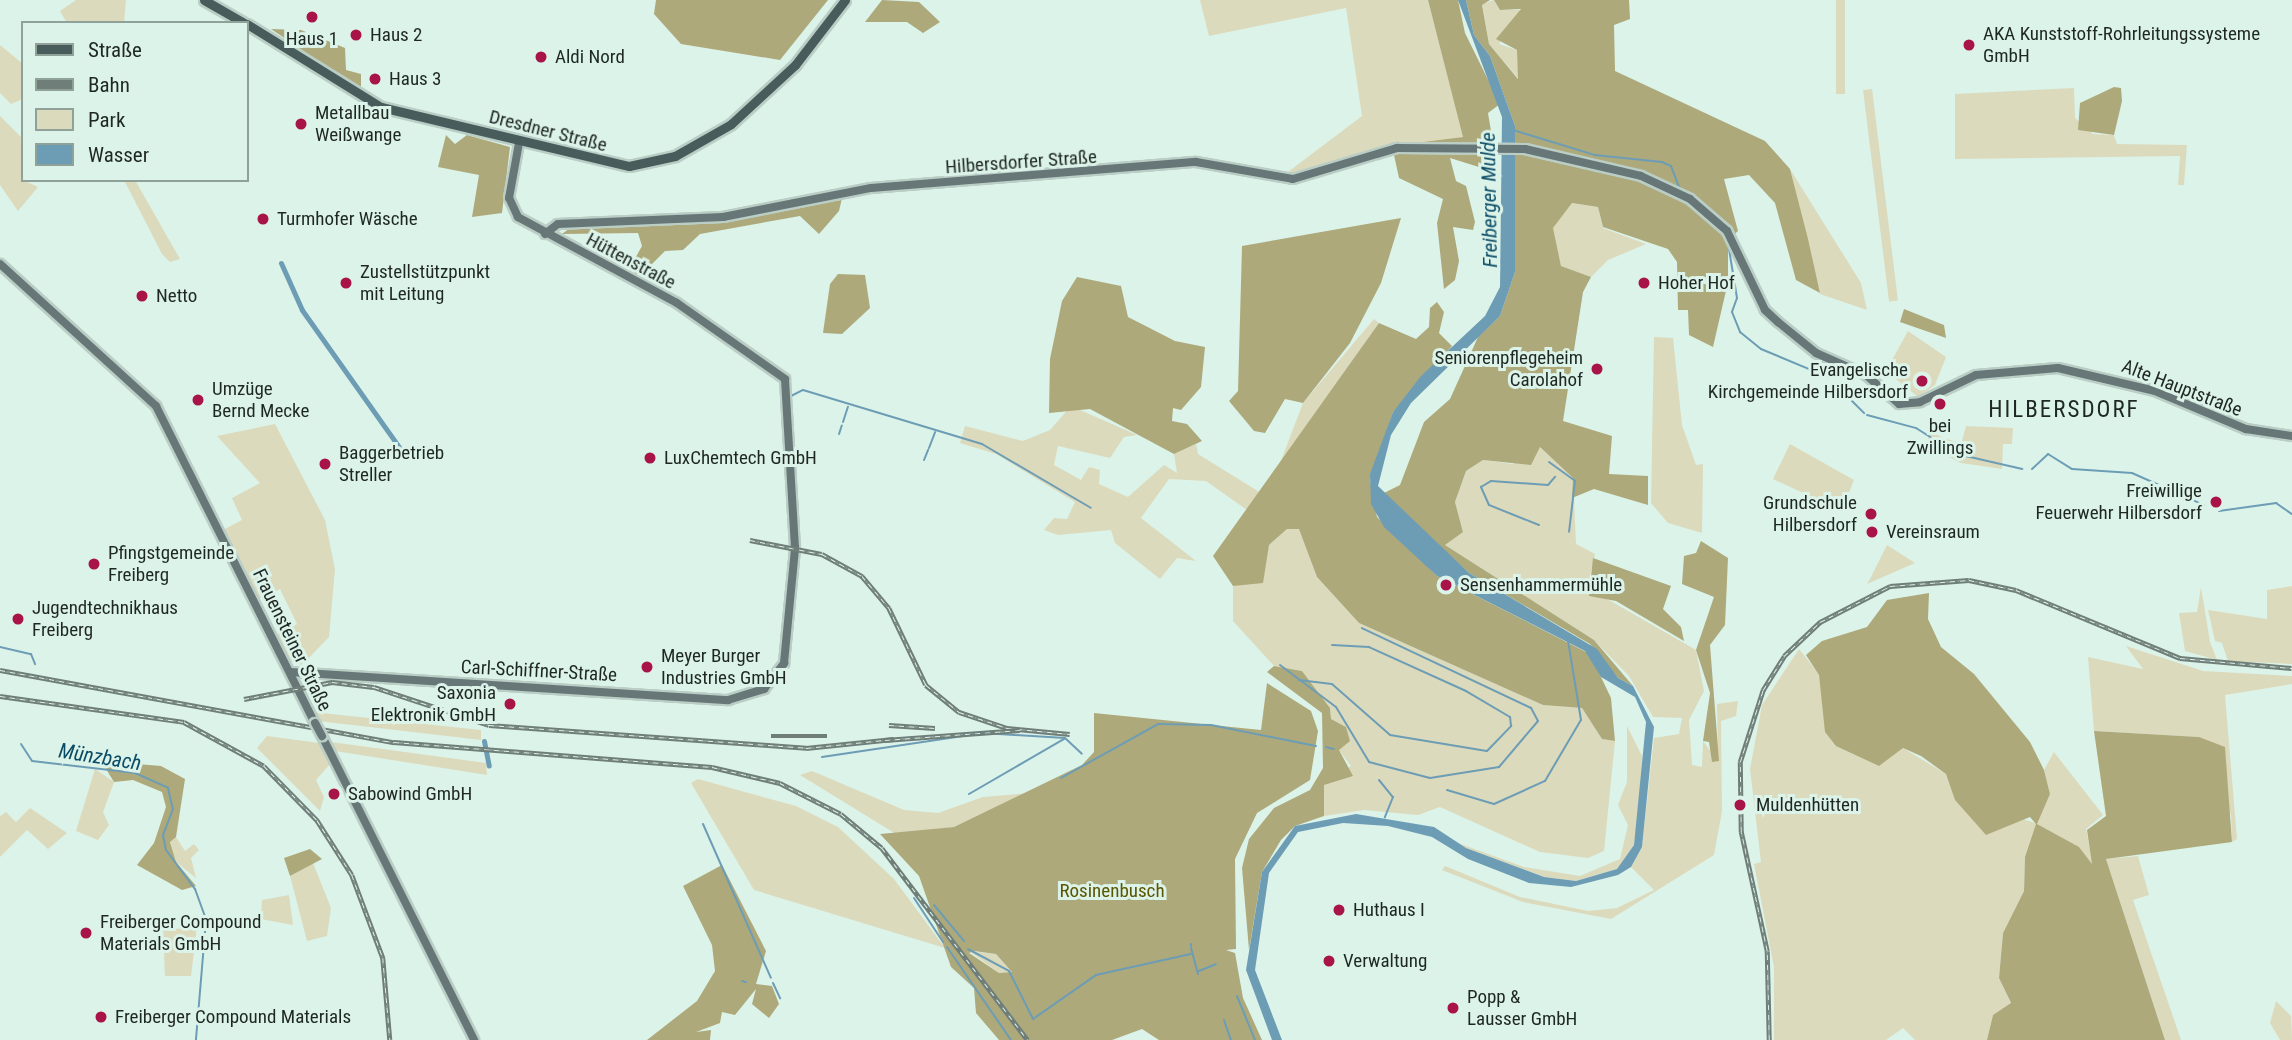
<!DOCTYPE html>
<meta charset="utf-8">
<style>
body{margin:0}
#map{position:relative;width:2292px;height:1040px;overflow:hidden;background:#dcf3e9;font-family:"Roboto Condensed",sans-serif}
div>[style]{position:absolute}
.green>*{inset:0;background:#dcdabc;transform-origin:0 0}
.forest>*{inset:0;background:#ada97b}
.water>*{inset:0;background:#6d9db5}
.stream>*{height:2px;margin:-1px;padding:0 1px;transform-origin:1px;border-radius:1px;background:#6d9db5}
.canal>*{height:5px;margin:-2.5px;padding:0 2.5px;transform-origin:2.5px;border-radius:2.5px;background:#6d9db5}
.roads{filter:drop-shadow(2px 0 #bacec6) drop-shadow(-2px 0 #bacec6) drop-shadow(0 2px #bacec6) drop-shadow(0 -2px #bacec6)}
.secondary>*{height:8px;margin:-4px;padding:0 4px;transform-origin:4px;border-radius:4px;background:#677777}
.primary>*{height:9px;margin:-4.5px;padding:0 4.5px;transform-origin:4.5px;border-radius:4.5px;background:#495c5c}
.rail>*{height:4.5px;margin-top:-2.25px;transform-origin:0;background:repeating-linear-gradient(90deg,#dcf3e9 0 5px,#6f7e78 0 10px);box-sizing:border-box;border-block:2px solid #6f7e78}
.bridges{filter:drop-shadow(2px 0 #bacec6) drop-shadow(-2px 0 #bacec6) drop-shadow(0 2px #bacec6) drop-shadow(0 -2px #bacec6)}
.secondary-bridge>*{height:8px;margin:-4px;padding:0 4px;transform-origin:4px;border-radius:4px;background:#677777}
.dots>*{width:19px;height:19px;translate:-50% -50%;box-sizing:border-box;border:4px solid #dcf3e9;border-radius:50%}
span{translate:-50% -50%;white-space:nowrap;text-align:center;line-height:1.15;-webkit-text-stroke:6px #dcf3e9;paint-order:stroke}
.poi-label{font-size:19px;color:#1f2724}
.left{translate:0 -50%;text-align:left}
.right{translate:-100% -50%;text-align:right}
.street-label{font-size:19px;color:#1f2724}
.park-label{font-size:19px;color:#5c5501}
.water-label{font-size:21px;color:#0a4c66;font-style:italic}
.quarter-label{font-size:23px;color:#1f2724;letter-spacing:2px}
.legend{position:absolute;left:21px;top:21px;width:228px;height:161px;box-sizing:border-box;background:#dcf3e9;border:2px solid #90a19a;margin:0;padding:9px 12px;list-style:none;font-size:21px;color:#1f2724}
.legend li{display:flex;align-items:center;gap:14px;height:35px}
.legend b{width:35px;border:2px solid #90a19a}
</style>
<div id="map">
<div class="green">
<div style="clip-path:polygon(76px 0,126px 0,124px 23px,67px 23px,60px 11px)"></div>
<div style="clip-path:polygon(1200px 0,1428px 0,1464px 137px,1363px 152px,1280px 178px,1362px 116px,1346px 8px,1209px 36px)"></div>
<div style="clip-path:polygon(1494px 0,1500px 10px,1521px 10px,1499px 44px,1517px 50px,1519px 79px,1489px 44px,1482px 4px)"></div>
<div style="left:1836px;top:0;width:9px;height:94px"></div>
<div style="clip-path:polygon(0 45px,23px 64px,23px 99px,11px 104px,0 93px)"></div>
<div style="clip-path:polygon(2074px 88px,2075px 118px,2093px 134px,2114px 135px,2117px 144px,2187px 145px,2184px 185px,2178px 185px,2180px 156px,1955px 159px,1955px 94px)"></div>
<div style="left:1872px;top:89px;width:213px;height:9px;rotate:83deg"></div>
<div style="clip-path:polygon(0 116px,23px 139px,23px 180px,38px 187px,18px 211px,0 185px)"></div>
<div style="clip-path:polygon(1790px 169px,1861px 283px,1867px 310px,1820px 294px)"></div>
<div style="clip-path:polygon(124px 180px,135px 180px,180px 259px,170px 262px,162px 254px)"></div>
<div style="clip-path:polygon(1572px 203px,1598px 207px,1603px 228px,1646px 244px,1608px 260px,1591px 277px,1561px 266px,1552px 228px)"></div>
<div style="clip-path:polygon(1374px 319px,1379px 323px,1276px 474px,1303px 403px)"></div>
<div style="clip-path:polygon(1908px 331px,1946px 357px,1935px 385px,1918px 397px,1886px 371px)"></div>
<div style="clip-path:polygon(1654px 337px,1673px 338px,1682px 425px,1696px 465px,1703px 464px,1702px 533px,1668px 523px,1651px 503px)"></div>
<div style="clip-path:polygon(1071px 406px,1137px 435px,1124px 437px,1110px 458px,1058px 446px,1054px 465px,1081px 480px,1089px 467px,1100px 470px,1099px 484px,1128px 497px,1164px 465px,1177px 473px,1174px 454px,1196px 444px,1198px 454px,1261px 493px,1247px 510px,1206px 481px,1169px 479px,1141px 518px,1196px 561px,1177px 558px,1160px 579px,1115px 543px,1111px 530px,1058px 535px,1044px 530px,1054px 518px,1067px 519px,1075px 502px,996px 454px,960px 443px,965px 426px,1023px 441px,1050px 430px)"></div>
<div style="clip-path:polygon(275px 424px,325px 520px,335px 569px,329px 637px,302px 665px,289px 661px,276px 635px,297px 624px,280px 589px,259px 599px,221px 531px,242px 520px,232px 498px,260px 483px,217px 436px)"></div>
<div style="clip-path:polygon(1966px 426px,2013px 428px,2012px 444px,2003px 444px,2002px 469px,1961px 463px,1927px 446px,1929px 432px,1961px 444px)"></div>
<div style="clip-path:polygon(1790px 444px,1854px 480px,1842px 511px,1773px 479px)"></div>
<div style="clip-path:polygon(1540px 447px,1573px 478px,1576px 544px,1595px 554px,1589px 580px,1602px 596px,1696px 650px,1704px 691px,1689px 720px,1692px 765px,1702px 767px,1703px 741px,1718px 761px,1717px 704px,1738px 701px,1736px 716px,1721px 721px,1722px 811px,1714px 855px,1611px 919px,1523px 902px,1442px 870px,1445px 866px,1520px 897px,1588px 911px,1617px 908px,1654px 890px,1631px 867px,1642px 847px,1654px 738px,1679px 734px,1682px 718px,1653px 717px,1629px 676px,1594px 640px,1445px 545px,1463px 531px,1455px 502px,1466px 471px,1483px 460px,1513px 464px)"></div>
<div style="clip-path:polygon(1287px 529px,1300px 529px,1317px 577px,1359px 623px,1543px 705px,1582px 708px,1602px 739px,1615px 741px,1604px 851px,1588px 858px,1540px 852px,1440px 807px,1418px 815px,1364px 810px,1324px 816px,1324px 785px,1351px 766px,1339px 750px,1346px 727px,1331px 719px,1330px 708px,1302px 671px,1274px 666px,1233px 621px,1233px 586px,1250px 582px,1263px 568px,1269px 545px)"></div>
<div style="clip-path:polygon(1887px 545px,1915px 563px,1867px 584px,1870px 579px)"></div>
<div style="clip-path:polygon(2292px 586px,2292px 664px,2228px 661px,2222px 643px,2215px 641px,2208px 610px,2267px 619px,2267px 590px)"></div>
<div style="clip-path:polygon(2201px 587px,2210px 642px,2217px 660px,2185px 651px,2179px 613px,2197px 612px)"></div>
<div style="clip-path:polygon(2126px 646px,2203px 671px,2292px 676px,2292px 684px,2225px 695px,2237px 839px,2232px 842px,2231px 815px,2199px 737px,2094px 731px,2088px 657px,2143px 669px)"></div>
<div style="clip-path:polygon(1799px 649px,1819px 674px,1822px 696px,1892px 754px,1903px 748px,1946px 774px,1956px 800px,2036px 823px,2050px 794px,2044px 770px,2054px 752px,2103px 815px,2086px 829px,2093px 865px,2025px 857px,2024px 891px,2003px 933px,1999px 978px,2011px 1004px,1993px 1015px,1987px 1040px,1915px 1040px,1903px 1028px,1886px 1040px,1774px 1040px,1774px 967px,1754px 864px,1761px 862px,1750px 769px,1762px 705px)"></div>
<div style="clip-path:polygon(313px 712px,481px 730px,481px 740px,318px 721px)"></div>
<div style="clip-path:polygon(1627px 726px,1642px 756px,1641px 794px,1634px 845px,1617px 869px,1576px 881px,1544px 877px,1466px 848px,1458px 843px,1524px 867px,1580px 876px,1620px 859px,1628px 825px,1618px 805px,1627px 782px)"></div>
<div style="clip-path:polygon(267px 736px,319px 743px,330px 764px,316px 780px,324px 797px,320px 811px,257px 748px)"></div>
<div style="clip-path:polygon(331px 742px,486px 763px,487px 775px,335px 751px)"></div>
<div style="clip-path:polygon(95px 769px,114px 782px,103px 812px,109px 825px,98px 840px,76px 831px)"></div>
<div style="clip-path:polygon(812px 771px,904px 810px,938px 813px,983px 797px,1029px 793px,954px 827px,896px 834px,800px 775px)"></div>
<div style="clip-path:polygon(698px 779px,796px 806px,838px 827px,894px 879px,945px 948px,754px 890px,691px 783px)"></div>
<div style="clip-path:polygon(30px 808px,67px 833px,48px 849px,27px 830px,0 857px,0 816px,6px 812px,16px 822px)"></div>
<div style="clip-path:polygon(176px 837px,185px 851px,194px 844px,199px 850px,191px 858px,196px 878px,176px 862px,170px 841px)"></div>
<div style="clip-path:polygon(2138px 856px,2149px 895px,2133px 900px,2181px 1040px,2165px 1040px,2106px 859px)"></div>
<div style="clip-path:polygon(313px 863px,331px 908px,327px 936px,307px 941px,290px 876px)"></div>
<div style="clip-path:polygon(289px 895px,293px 925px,261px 919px,262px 900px)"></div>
<div style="clip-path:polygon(197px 927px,191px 976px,165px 976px,163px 930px)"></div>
<div style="clip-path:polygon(969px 951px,996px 954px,1012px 972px,999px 973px)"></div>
<div style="clip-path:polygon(2276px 1001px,2291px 1016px,2292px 1040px,2280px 1040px,2270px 1023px)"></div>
</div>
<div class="forest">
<div style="clip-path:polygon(656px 0,828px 0,780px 60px,681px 44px,654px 14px)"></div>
<div style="clip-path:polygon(882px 0,919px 2px,940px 22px,923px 33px,907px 22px,865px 22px)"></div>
<div style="clip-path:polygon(1428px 0,1458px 0,1465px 33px,1500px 104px,1488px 113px,1498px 173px,1450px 158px,1456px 181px,1466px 186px,1475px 222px,1473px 230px,1453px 227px,1459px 261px,1455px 280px,1444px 289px,1437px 223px,1443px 199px,1399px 178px,1392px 146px,1463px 137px)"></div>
<div style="clip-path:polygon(1466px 0,1490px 0,1482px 5px,1489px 44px,1518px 79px,1517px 50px,1496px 39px,1521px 9px,1500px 10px,1494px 0,1629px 0,1630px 19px,1614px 25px,1615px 71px,1765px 141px,1790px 169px,1808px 239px,1820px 293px,1796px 280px,1775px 203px,1749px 175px,1724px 179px,1738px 231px,1728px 240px,1728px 282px,1713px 347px,1689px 335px,1688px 310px,1678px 310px,1677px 262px,1668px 249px,1603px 227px,1598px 207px,1572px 203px,1553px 228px,1561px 266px,1591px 277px,1583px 292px,1563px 421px,1612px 436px,1609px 474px,1648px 476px,1648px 505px,1594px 489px,1572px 498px,1573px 478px,1540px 447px,1531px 465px,1483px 460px,1466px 471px,1455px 502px,1463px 532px,1445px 545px,1594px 640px,1633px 686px,1618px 678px,1590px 644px,1469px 573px,1382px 494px,1400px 485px,1424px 422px,1450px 399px,1478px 337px,1500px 316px,1515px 272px,1515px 126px,1490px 56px,1474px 35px)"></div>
<div style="clip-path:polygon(271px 29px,301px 30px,345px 48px,346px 70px,361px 74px,361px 90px)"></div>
<div style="clip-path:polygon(2114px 87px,2121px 88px,2122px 101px,2114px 135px,2078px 130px,2080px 103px)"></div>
<div style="clip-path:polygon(446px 135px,455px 144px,467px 135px,510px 147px,502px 213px,472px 217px,479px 175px,438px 167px)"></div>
<div style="clip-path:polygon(843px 194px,839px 211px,819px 234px,800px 216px,700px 234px,683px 250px,665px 251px,640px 276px,628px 271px,642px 246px,638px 233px,562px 234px,570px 228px,721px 219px)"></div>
<div style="clip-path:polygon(1401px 218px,1381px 283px,1350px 343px,1303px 403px,1285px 399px,1265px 433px,1254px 431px,1229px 401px,1238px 391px,1242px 246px)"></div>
<div style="clip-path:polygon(838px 274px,865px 275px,870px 308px,842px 334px,823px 333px,830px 284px)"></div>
<div style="clip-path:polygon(1077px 277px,1121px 286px,1128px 317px,1175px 341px,1205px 347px,1201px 387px,1181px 410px,1173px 408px,1172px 421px,1187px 424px,1202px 441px,1174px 454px,1090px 409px,1049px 413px,1050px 359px,1062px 301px)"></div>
<div style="clip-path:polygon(1437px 302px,1444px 312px,1439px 333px,1452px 346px,1393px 412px,1370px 480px,1377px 517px,1437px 576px,1590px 654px,1611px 698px,1615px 741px,1602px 739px,1582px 708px,1543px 705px,1359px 623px,1317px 577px,1299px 529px,1287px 529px,1269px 545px,1263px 583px,1233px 586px,1213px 556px,1379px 323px,1416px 339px,1429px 327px,1430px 308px)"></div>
<div style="clip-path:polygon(1904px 309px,1944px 325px,1946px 338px,1900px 322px)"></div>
<div style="clip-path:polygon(1701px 541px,1728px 558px,1725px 625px,1710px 645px,1719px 761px,1712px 762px,1709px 742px,1703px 741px,1710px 693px,1696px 650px,1714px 597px,1682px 584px,1684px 556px,1696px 553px)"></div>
<div style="clip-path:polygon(1593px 558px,1671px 586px,1663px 609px,1681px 627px,1684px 641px,1616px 601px,1589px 596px)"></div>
<div style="clip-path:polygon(1929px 593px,1928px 619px,1941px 647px,1974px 674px,2030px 742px,2044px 770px,2050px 794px,2037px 824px,2079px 847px,2092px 864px,2087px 830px,2106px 816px,2094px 731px,2199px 737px,2225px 747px,2232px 842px,2106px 859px,2165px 1040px,1987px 1040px,1993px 1015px,2011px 1003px,1999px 978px,2003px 933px,2024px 891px,2025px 857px,2036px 824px,2030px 817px,1986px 835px,1955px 800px,1946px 774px,1921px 756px,1903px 748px,1879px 766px,1836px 746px,1825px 732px,1819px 675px,1806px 655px,1822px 641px,1867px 627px,1887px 600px)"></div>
<div style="clip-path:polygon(1274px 666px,1302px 671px,1330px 708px,1331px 719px,1346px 727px,1350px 741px,1339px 750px,1353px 776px,1324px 785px,1324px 816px,1295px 826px,1281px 840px,1262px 872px,1249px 950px,1242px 868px,1249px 839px,1274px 808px,1310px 790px,1323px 768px,1322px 713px,1267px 672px)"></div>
<div style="clip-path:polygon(evenodd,1267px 683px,1311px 711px,1318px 731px,1310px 780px,1257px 813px,1235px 859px,1236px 949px,1226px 950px,1235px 953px,1243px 998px,1262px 1040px,1159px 1040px,1142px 1029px,1112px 1040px,999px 1040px,976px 1013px,974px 988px,951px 967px,919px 876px,880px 834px,954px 827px,1082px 765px,1094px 752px,1094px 713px,1261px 730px,1267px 683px,974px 951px,996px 954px,1012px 972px,999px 973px,969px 953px,974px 951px)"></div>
<div style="clip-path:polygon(101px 761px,161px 766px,185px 779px,176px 837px,170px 842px,176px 862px,196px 886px,182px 890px,137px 865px,154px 843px,166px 807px,162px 792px,133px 780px,114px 782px)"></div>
<div style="clip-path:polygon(310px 849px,322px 859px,290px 876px,284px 858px)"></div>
<div style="clip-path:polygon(722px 865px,766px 951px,756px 984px,772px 986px,779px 1004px,769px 1018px,752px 1004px,756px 989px,735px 1015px,722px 1012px,720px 1023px,696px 1032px,711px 1030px,710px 1040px,647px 1040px,697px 1001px,715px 971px,712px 945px,683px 886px)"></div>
</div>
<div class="water">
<div style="clip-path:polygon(1458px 0,1466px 0,1474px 35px,1490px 56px,1515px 126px,1515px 272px,1500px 316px,1411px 403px,1391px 435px,1378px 486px,1469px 573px,1597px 649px,1618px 678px,1633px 686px,1654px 727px,1642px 847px,1631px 867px,1618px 875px,1571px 887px,1529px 883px,1468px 859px,1432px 837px,1388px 826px,1343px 823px,1298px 832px,1269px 873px,1255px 970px,1282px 1040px,1272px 1040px,1246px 970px,1262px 872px,1295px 826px,1356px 814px,1434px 827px,1466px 848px,1544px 877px,1576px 881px,1617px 869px,1634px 845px,1646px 722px,1635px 697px,1601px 677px,1585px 651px,1437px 576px,1384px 527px,1371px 504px,1370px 474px,1393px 412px,1421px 376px,1485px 316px,1500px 287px,1502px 117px)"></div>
</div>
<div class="stream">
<div style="left:1513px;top:130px;width:86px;rotate:17deg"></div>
<div style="left:1595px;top:155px;width:67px;rotate:6deg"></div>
<div style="left:1662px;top:162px;width:10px;rotate:24deg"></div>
<div style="left:1671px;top:166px;width:22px;rotate:69deg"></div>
<div style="left:1679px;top:187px;width:60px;rotate:38.2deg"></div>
<div style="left:1728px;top:243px;width:56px;rotate:80.7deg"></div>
<div style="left:1737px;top:298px;width:15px;rotate:110deg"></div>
<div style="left:1732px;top:312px;width:22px;rotate:68deg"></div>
<div style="left:1740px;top:332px;width:27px;rotate:39deg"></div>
<div style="left:1761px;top:349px;width:73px;rotate:22.7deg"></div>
<div style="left:791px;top:396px;width:13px;rotate:-27deg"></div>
<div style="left:803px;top:390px;width:187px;rotate:16.8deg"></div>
<div style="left:982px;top:444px;width:126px;rotate:30.4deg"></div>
<div style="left:1850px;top:399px;width:20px;rotate:45deg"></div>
<div style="left:1867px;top:415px;width:51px;rotate:14.9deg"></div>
<div style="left:1916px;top:428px;width:49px;rotate:32.4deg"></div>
<div style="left:1957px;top:454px;width:67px;rotate:13deg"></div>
<div style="left:843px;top:422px;width:16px;rotate:-72deg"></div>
<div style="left:839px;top:434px;width:9px;rotate:-72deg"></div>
<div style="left:929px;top:448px;width:17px;rotate:-69deg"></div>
<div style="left:924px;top:460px;width:11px;rotate:-68deg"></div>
<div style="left:1549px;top:462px;width:32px;rotate:36deg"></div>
<div style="left:1575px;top:481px;width:51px;rotate:96.7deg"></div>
<div style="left:2032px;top:469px;width:22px;rotate:-43deg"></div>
<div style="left:2048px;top:454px;width:28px;rotate:32deg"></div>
<div style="left:2072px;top:469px;width:60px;rotate:3.8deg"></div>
<div style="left:2132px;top:473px;width:79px;rotate:24deg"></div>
<div style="left:2219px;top:511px;width:58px;rotate:-8deg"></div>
<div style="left:2276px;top:503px;width:19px;rotate:35deg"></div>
<div style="left:1539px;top:525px;width:54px;rotate:-158.2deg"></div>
<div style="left:1489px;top:505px;width:20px;rotate:-114deg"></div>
<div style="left:1481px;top:487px;width:12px;rotate:-31deg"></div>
<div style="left:1491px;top:481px;width:57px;rotate:4deg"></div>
<div style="left:1548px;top:485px;width:11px;rotate:-49deg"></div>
<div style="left:0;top:647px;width:32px;rotate:13deg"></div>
<div style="left:31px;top:654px;width:11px;rotate:68deg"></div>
<div style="left:1280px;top:665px;width:70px;rotate:36.9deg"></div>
<div style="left:1336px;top:707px;width:64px;rotate:59deg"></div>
<div style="left:1369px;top:762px;width:63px;rotate:14.7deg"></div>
<div style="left:1430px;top:778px;width:70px;rotate:-9.1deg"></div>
<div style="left:1499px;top:767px;width:60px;rotate:-49.7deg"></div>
<div style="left:1538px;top:721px;width:15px;rotate:-118deg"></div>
<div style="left:1531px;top:708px;width:187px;rotate:-154.7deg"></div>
<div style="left:1299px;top:680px;width:33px;rotate:7deg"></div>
<div style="left:1332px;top:684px;width:77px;rotate:41.3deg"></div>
<div style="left:1390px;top:735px;width:98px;rotate:9.4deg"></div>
<div style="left:1487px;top:751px;width:35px;rotate:-46deg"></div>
<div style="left:1511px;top:726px;width:9px;rotate:-96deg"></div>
<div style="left:1510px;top:717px;width:51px;rotate:-149.4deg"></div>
<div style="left:1466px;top:691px;width:107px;rotate:-155.6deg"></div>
<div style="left:1369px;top:647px;width:37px;rotate:-177deg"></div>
<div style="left:21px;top:744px;width:20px;rotate:57deg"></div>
<div style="left:32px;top:761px;width:104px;rotate:6.6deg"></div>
<div style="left:135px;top:773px;width:36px;rotate:24deg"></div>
<div style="left:168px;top:788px;width:22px;rotate:77deg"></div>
<div style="left:173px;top:809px;width:28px;rotate:111deg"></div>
<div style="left:163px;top:835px;width:15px;rotate:79deg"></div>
<div style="left:166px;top:850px;width:49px;rotate:53.4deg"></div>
<div style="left:195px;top:889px;width:33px;rotate:70deg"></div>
<div style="left:206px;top:920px;width:120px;rotate:94.8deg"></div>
<div style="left:1326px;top:747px;width:8px;rotate:14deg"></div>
<div style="left:822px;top:757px;width:163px;rotate:-8.5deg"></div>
<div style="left:983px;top:733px;width:82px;rotate:3.5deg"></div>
<div style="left:1065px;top:738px;width:23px;rotate:43deg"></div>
<div style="left:1061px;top:778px;width:111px;rotate:-29.1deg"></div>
<div style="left:1158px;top:724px;width:53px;rotate:1.1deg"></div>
<div style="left:1211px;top:725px;width:107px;rotate:11.3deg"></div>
<div style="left:1379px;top:780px;width:22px;rotate:51deg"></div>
<div style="left:1393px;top:797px;width:22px;rotate:112deg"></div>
<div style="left:1447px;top:790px;width:49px;rotate:16.6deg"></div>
<div style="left:1494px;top:804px;width:56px;rotate:-24.3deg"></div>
<div style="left:1545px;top:781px;width:71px;rotate:-59.5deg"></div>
<div style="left:1581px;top:720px;width:80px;rotate:-99.3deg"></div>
<div style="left:969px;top:794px;width:110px;rotate:-30.1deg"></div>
<div style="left:703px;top:824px;width:168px;rotate:66.2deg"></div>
<div style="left:914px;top:898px;width:53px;rotate:56.6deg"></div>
<div style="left:934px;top:905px;width:47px;rotate:50.2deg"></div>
<div style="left:1191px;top:944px;width:2px;rotate:90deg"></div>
<div style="left:947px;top:947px;width:113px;rotate:55.5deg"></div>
<div style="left:1191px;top:948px;width:27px;rotate:75deg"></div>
<div style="left:968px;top:949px;width:47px;rotate:28.2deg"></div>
<div style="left:1009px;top:971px;width:54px;rotate:63.4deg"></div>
<div style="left:1033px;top:1019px;width:77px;rotate:-34.9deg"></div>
<div style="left:1096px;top:975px;width:97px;rotate:-12.5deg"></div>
<div style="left:1199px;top:971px;width:18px;rotate:-22deg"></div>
<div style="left:742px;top:981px;width:1px"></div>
<div style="left:744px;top:982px;width:2px"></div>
<div style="left:773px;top:983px;width:17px;rotate:65deg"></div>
<div style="left:1237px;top:996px;width:48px;rotate:67.8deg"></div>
<div style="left:1224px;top:1020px;width:21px;rotate:71deg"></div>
</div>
<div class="canal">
<div style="left:281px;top:263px;width:51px;rotate:65.9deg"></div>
<div style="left:302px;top:310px;width:168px;rotate:54.7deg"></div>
<div style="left:484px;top:741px;width:25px;rotate:79deg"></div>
</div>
<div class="roads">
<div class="secondary">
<div style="left:545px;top:234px;width:16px;rotate:-38deg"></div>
<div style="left:558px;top:224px;width:165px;rotate:-2.4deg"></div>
<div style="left:723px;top:217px;width:151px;rotate:-11.1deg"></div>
<div style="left:871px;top:188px;width:326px;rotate:-4.6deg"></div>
<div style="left:1196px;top:162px;width:98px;rotate:9.9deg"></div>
<div style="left:1293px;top:179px;width:109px;rotate:-16.6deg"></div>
<div style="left:1397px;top:148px;width:128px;rotate:0.4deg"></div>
<div style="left:1525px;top:149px;width:119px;rotate:13.1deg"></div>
<div style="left:1641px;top:176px;width:54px;rotate:25.1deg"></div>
<div style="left:1690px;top:199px;width:49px;rotate:40.9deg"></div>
<div style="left:1727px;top:231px;width:88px;rotate:64.3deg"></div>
<div style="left:1765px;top:310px;width:18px;rotate:43deg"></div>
<div style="left:1778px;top:322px;width:49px;rotate:39.2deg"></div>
<div style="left:1816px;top:353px;width:55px;rotate:23.7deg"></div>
<div style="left:1866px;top:375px;width:44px;rotate:41.3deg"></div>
<div style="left:1899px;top:404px;width:21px;rotate:-5deg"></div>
<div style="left:1920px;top:402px;width:62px;rotate:-25.7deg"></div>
<div style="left:1976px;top:375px;width:82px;rotate:-4.9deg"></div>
<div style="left:2058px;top:368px;width:100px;rotate:13.3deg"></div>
<div style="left:2155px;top:391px;width:99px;rotate:22.7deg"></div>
<div style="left:2246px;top:429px;width:47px;rotate:8.7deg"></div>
<div style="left:0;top:264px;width:211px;rotate:42.3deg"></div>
<div style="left:156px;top:406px;width:355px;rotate:63.4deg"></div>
<div style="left:290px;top:672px;width:439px;rotate:3.7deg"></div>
<div style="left:728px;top:700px;width:38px;rotate:-17deg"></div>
<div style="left:764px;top:689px;width:33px;rotate:-52deg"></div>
<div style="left:784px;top:663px;width:116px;rotate:-84.5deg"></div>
<div style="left:795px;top:548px;width:169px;rotate:-93.4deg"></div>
<div style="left:785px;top:379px;width:132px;rotate:-144.9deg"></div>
<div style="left:677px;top:303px;width:181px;rotate:-151.6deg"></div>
<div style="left:518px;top:217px;width:21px;rotate:-115deg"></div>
<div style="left:509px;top:198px;width:56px;rotate:-79.7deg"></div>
<div style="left:322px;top:736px;width:340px;rotate:63.4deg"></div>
</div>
<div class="primary">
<div style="left:204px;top:0;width:46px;rotate:29.9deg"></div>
<div style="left:247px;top:24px;width:158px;rotate:31.8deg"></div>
<div style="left:381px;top:107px;width:255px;rotate:13.4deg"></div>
<div style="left:629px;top:166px;width:47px;rotate:-12.3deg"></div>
<div style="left:675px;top:156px;width:64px;rotate:-29.7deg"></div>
<div style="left:731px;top:124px;width:87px;rotate:-42.7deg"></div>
<div style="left:795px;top:65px;width:82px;rotate:-52.4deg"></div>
</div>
</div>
<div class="rail">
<div style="left:750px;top:540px;width:73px;rotate:11deg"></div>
<div style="left:822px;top:554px;width:46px;rotate:28.8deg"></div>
<div style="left:862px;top:576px;width:42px;rotate:49.8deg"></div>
<div style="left:889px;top:608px;width:85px;rotate:64.3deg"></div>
<div style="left:926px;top:685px;width:43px;rotate:39.3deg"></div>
<div style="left:959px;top:712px;width:51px;rotate:18.4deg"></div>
<div style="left:1007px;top:728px;width:63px;rotate:5.4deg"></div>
<div style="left:0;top:670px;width:401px;rotate:10.4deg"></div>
<div style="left:394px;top:742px;width:319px;rotate:4.5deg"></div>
<div style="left:712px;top:767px;width:70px;rotate:13.2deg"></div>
<div style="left:780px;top:783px;width:68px;rotate:26.9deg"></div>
<div style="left:841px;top:814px;width:53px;rotate:39.7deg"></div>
<div style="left:882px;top:848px;width:241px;rotate:52.8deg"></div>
<div style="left:0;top:696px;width:186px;rotate:8deg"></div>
<div style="left:184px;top:722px;width:91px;rotate:28.8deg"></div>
<div style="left:264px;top:766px;width:76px;rotate:45.5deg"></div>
<div style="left:317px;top:820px;width:65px;rotate:57.5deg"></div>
<div style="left:352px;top:875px;width:89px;rotate:69.5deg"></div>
<div style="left:383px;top:958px;width:82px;rotate:85.1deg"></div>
<div style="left:244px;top:699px;width:90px;rotate:-10.9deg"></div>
<div style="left:332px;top:682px;width:42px;rotate:6.8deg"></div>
<div style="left:374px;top:687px;width:121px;rotate:18.3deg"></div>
<div style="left:489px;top:725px;width:318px;rotate:4.1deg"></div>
<div style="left:806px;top:748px;width:88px;rotate:-5.8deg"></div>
<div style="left:889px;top:725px;width:46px;rotate:3.7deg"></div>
<div style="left:771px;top:736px;width:56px"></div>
<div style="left:885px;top:740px;width:135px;rotate:-4.2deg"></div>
<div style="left:1769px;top:1040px;width:89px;rotate:-91.3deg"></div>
<div style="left:1767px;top:951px;width:122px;rotate:-102.3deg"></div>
<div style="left:1741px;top:832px;width:70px;rotate:-90.8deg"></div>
<div style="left:1740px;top:762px;width:76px;rotate:-72.3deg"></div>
<div style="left:1763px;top:690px;width:40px;rotate:-58deg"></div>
<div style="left:1784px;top:656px;width:50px;rotate:-43.4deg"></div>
<div style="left:1820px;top:622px;width:79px;rotate:-27.2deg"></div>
<div style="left:1890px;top:586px;width:79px;rotate:-4.3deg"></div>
<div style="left:1969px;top:580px;width:48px;rotate:12deg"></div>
<div style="left:2016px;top:590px;width:178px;rotate:22.5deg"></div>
<div style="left:2180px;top:658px;width:112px;rotate:5.1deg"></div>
</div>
<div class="bridges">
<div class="secondary-bridge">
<div style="left:315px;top:723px;width:15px;rotate:62deg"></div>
</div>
</div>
<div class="dots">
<div style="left:312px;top:17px;background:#a91448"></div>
<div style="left:356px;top:35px;background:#a91448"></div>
<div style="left:1969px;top:45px;background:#a91448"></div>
<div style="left:541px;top:57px;background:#a91448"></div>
<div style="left:375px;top:79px;background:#a91448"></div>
<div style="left:301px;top:124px;background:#a91448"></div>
<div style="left:263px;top:219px;background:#a91448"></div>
<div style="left:346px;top:283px;background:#a91448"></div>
<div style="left:1644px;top:283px;background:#a91448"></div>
<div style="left:142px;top:296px;background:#a91448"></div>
<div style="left:1597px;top:369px;background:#a91448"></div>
<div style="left:1922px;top:381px;background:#a91448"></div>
<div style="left:198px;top:400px;background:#a91448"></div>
<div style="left:1940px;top:404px;background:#a91448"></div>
<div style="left:650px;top:458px;background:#a91448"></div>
<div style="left:325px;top:464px;background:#a91448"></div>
<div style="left:2216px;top:502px;background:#a91448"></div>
<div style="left:1871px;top:514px;background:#a91448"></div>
<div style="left:1872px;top:532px;background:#a91448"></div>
<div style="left:94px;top:564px;background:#a91448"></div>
<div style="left:1446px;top:585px;background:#a91448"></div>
<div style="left:18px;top:619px;background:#a91448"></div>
<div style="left:647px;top:667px;background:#a91448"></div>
<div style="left:510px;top:704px;background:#a91448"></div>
<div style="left:334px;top:794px;background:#a91448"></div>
<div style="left:1740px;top:805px;background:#a91448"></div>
<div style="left:1339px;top:910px;background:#a91448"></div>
<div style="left:86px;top:933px;background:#a91448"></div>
<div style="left:1329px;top:961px;background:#a91448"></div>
<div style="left:1453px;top:1008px;background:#a91448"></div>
<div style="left:101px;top:1017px;background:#a91448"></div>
</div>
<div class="poi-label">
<span class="left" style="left:1983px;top:45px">AKA Kunststoff-Rohrleitungssysteme<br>GmbH</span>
<span class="left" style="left:370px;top:35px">Haus 2</span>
<span style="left:312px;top:39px">Haus 1</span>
<span class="left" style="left:555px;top:57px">Aldi Nord</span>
<span class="left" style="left:389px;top:79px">Haus 3</span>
<span class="left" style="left:315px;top:124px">Metallbau<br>Weißwange</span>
<span class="left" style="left:277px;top:219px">Turmhofer Wäsche</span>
<span class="left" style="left:360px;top:283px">Zustellstützpunkt<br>mit Leitung</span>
<span class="left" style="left:1658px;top:283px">Hoher Hof</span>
<span class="left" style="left:156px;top:296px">Netto</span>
<span class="right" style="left:1583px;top:369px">Seniorenpflegeheim<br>Carolahof</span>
<span class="right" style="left:1908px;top:381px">Evangelische<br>Kirchgemeinde Hilbersdorf</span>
<span class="left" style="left:212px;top:400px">Umzüge<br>Bernd Mecke</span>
<span style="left:1940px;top:437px">bei<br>Zwillings</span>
<span class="left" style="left:339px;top:464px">Baggerbetrieb<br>Streller</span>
<span class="left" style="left:664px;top:458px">LuxChemtech GmbH</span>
<span class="right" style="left:2202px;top:502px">Freiwillige<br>Feuerwehr Hilbersdorf</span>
<span class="right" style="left:1857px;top:514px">Grundschule<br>Hilbersdorf</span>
<span class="left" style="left:1886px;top:532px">Vereinsraum</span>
<span class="left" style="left:108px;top:564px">Pfingstgemeinde<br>Freiberg</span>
<span class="left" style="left:1460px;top:585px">Sensenhammermühle</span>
<span class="left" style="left:32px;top:619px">Jugendtechnikhaus<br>Freiberg</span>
<span class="left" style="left:661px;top:667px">Meyer Burger<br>Industries GmbH</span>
<span class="right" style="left:496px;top:704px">Saxonia<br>Elektronik GmbH</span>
<span class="left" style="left:348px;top:794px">Sabowind GmbH</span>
<span class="left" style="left:1756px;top:805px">Muldenhütten</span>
<span class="left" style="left:1353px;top:910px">Huthaus I</span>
<span class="left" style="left:100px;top:933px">Freiberger Compound<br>Materials GmbH</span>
<span class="left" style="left:1343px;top:961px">Verwaltung</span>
<span class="left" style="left:1467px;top:1008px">Popp &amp;<br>Lausser GmbH</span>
<span class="left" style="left:115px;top:1017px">Freiberger Compound Materials</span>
</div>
<div class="street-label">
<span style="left:548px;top:131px;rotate:14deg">Dresdner Straße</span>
<span style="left:1021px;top:162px;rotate:-4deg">Hilbersdorfer Straße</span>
<span style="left:631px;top:261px;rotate:28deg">Hüttenstraße</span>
<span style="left:2182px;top:388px;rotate:21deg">Alte Hauptstraße</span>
<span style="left:292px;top:640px;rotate:64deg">Frauensteiner Straße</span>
<span style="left:539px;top:671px;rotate:3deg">Carl-Schiffner-Straße</span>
</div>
<div class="park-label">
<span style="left:1112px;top:891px">Rosinenbusch</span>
</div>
<div class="water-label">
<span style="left:1489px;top:200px;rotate:-91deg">Freiberger Mulde</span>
<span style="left:100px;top:757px;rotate:9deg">Münzbach</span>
</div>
<div class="quarter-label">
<span style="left:2064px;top:410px">HILBERSDORF</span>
</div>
<ul class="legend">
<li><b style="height:9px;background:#495c5c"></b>Straße</li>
<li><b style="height:9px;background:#6f7e78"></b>Bahn</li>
<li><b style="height:19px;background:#dcdabc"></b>Park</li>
<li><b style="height:19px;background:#6d9db5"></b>Wasser</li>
</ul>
</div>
